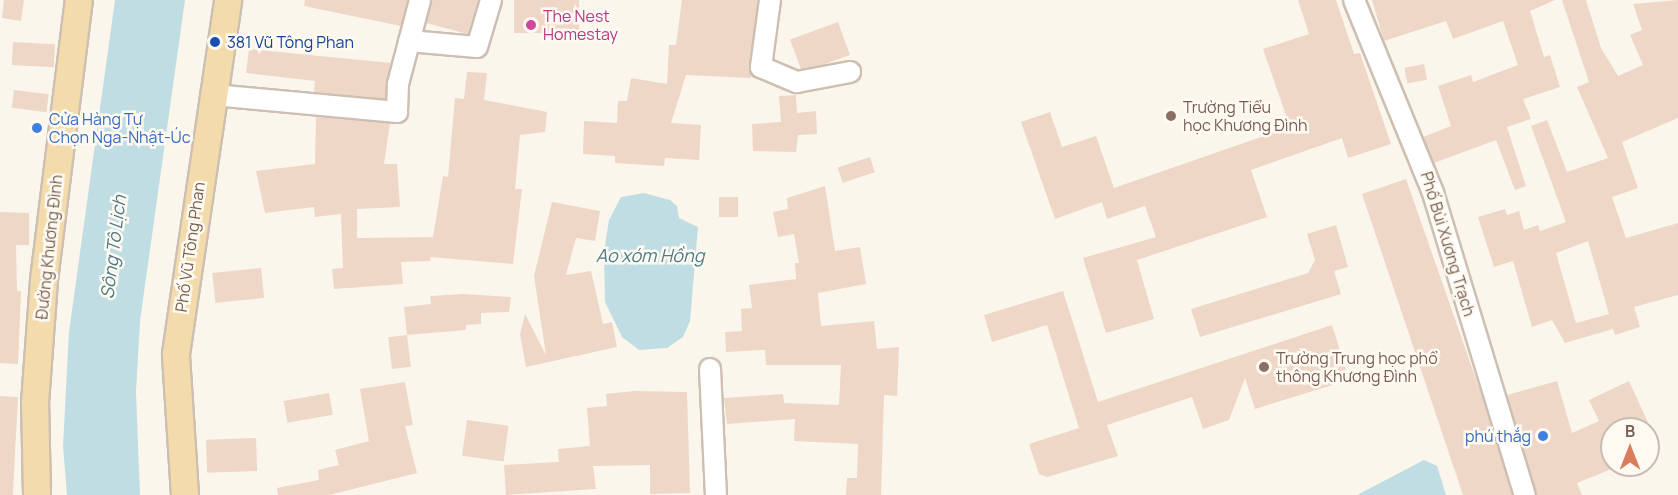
<!DOCTYPE html>
<meta charset="utf-8">
<style>
body{margin:0}
#map{position:relative;width:1678px;height:495px;overflow:hidden;background:#fbf6ec;font-family:Manrope,sans-serif}
div>[style]{position:absolute}
.water>*{inset:0;background:#c1dde4}
.building>*{inset:0;background:#eed7c6;transform-origin:0 0}
.roads{filter:drop-shadow(2px 0 #cdbfb2) drop-shadow(-2px 0 #cdbfb2) drop-shadow(0 2px #cdbfb2) drop-shadow(0 -2px #cdbfb2)}
.minor>*{height:20px;margin:-10px;padding:0 10px;transform-origin:10px;border-radius:10px;background:#fff}
.major>*{height:26px;margin:-13px;padding:0 13px;transform-origin:13px;border-radius:13px;background:#f3dbab}
.dots>*{width:16px;height:16px;translate:-50% -50%;box-sizing:border-box;border:3px solid #fefaf2;border-radius:50%}
span{translate:-50% -50%;white-space:nowrap;text-align:center;line-height:1.15;-webkit-text-stroke:5px #fefaf2;paint-order:stroke}
.hotel-label{font-size:16px;color:#b23c85}
.left{translate:0 -50%;text-align:left}
.transit-label{font-size:16px;color:#164399}
.education-label{font-size:16px;color:#785e54}
.shop-label{font-size:16px;color:#366cbe}
.right{translate:-100% -50%;text-align:right}
.street-label{font-size:16px;color:#755f50}
.water-label{font-size:18px;color:#4c7a85;font-style:italic}
.north{position:absolute;left:1600px;top:417px;width:60px;height:60px;box-sizing:border-box;background:#fefaf2;border:2px solid #c7bcb1;border-radius:50%;rotate:0deg;font-size:16px;font-weight:700;line-height:24px;text-align:center;color:#755f50}
.north::after{content:'';display:block;margin:auto;width:21px;height:27px;background:#d97d5d;clip-path:polygon(50% 0,100% 100%,50% 72%,0 100%)}
</style>
<div id="map">
<div class="water">
<div style="clip-path:polygon(115px 0,185px 0,140px 321px,136px 392px,140px 495px,67px 495px,63px 446px,69px 332px)"></div>
<div style="clip-path:polygon(644px 193px,670px 200px,677px 206px,679px 218px,698px 227px,690px 321px,683px 337px,667px 348px,639px 350px,622px 337px,605px 302px,604px 251px,609px 220px,621px 197px)"></div>
<div style="clip-path:polygon(1424px 460px,1437px 466px,1446px 495px,1357px 495px)"></div>
</div>
<div class="building">
<div style="clip-path:polygon(4px 0,24px 0,21px 21px,2px 18px)"></div>
<div style="clip-path:polygon(305px 0,408px 0,401px 26px,304px 6px)"></div>
<div style="clip-path:polygon(432px 0,478px 0,468px 34px,426px 23px)"></div>
<div style="left:514px;top:0;width:65px;height:33px"></div>
<div style="clip-path:polygon(682px 0,758px 0,751px 78px,686px 75px,671px 123px,701px 125px,699px 160px,665px 158px,664px 166px,630px 164px,615px 163px,615px 156px,583px 154px,584px 121px,617px 123px,618px 101px,627px 101px,631px 78px,667px 84px,669px 45px,676px 45px)"></div>
<div style="clip-path:polygon(1298px 0,1336px 0,1354px 54px,1360px 53px,1391px 144px,1348px 158px,1342px 138px,1251px 170px,1267px 217px,1137px 260px,1154px 319px,1106px 333px,1083px 258px,1156px 237px,1145px 206px,1107px 219px,1102px 202px,1055px 219px,1021px 122px,1050px 112px,1062px 147px,1096px 136px,1114px 188px,1290px 127px,1263px 49px,1309px 34px)"></div>
<div style="clip-path:polygon(1372px 0,1555px 0,1530px 11px,1544px 57px,1550px 55px,1560px 87px,1523px 99px,1531px 119px,1507px 127px,1526px 186px,1515px 190px,1496px 140px,1434px 163px,1423px 137px,1451px 126px,1438px 86px,1471px 75px,1473px 82px,1518px 65px,1503px 21px,1453px 39px,1446px 21px,1384px 41px)"></div>
<div style="clip-path:polygon(evenodd,1562px 0,1586px 0,1601px 48px,1618px 76px,1643px 65px,1630px 35px,1642px 30px,1633px 4px,1678px 0,1678px 118px,1622px 142px,1638px 188px,1612px 197px,1626px 238px,1678px 223px,1678px 295px,1634px 307px,1640px 327px,1615px 335px,1613px 329px,1565px 343px,1552px 320px,1532px 327px,1513px 261px,1494px 267px,1478px 217px,1505px 209px,1507px 215px,1519px 211px,1524px 230px,1538px 225px,1540px 231px,1566px 222px,1531px 126px,1547px 120px,1567px 172px,1608px 158px,1577px 87px,1589px 82px,1562px 0,1588px 241px,1609px 314px,1576px 323px,1556px 253px,1588px 241px)"></div>
<div style="left:838px;top:22px;width:35px;height:51px;rotate:70deg"></div>
<div style="left:13px;top:42px;width:42px;height:23px;rotate:3deg"></div>
<div style="clip-path:polygon(249px 49px,391px 63px,385px 99px,314px 92px,315px 81px,246px 73px)"></div>
<div style="left:1424px;top:64px;width:16px;height:20px;rotate:79deg"></div>
<div style="clip-path:polygon(467px 72px,487px 73px,484px 100px,547px 112px,545px 132px,520px 135px,515px 189px,522px 189px,513px 264px,430px 257px,431px 261px,401px 262px,403px 284px,334px 289px,332px 269px,343px 268px,341px 214px,315px 217px,314px 207px,265px 213px,256px 171px,315px 164px,316px 117px,390px 123px,384px 164px,397px 164px,400px 207px,357px 209px,357px 238px,433px 237px,443px 176px,448px 177px,455px 98px,464px 99px)"></div>
<div style="left:14px;top:90px;width:35px;height:18px;rotate:7deg"></div>
<div style="clip-path:polygon(796px 95px,797px 113px,816px 111px,817px 134px,798px 135px,796px 152px,753px 151px,752px 124px,781px 122px,779px 96px)"></div>
<div style="left:870px;top:157px;width:16px;height:34px;rotate:72deg"></div>
<div style="clip-path:polygon(1406px 179px,1484px 402px,1512px 495px,1463px 495px,1366px 206px,1362px 194px)"></div>
<div style="clip-path:polygon(825px 186px,835px 251px,860px 247px,866px 284px,818px 293px,821px 326px,874px 321px,877px 349px,899px 347px,897px 396px,884px 395px,881px 495px,846px 495px,847px 478px,857px 478px,858px 444px,794px 441px,795px 419px,727px 424px,724px 398px,783px 394px,784px 403px,839px 405px,841px 365px,766px 365px,765px 350px,726px 352px,725px 332px,742px 331px,741px 309px,752px 308px,749px 285px,796px 279px,795px 263px,799px 263px,794px 234px,778px 237px,773px 212px,788px 209px,787px 198px)"></div>
<div style="left:738px;top:197px;width:20px;height:19px;rotate:90deg"></div>
<div style="clip-path:polygon(552px 202px,600px 211px,595px 241px,576px 238px,566px 275px,591px 271px,603px 324px,612px 322px,617px 347px,526px 367px,520px 334px,525px 314px,546px 355px,534px 276px)"></div>
<div style="clip-path:polygon(0 212px,29px 213px,29px 245px,16px 245px,17px 291px,21px 291px,18px 364px,0 363px)"></div>
<div style="clip-path:polygon(1336px 225px,1348px 267px,1334px 271px,1341px 294px,1200px 337px,1191px 309px,1308px 273px,1315px 260px,1307px 234px)"></div>
<div style="left:261px;top:268px;width:30px;height:49px;rotate:84deg"></div>
<div style="clip-path:polygon(1063px 291px,1098px 402px,1332px 325px,1349px 380px,1255px 409px,1245px 378px,1229px 420px,1203px 429px,1192px 397px,1107px 425px,1118px 456px,1047px 477px,1039px 474px,1029px 444px,1079px 428px,1047px 325px,992px 342px,984px 315px)"></div>
<div style="clip-path:polygon(464px 294px,511px 297px,509px 312px,481px 313px,481px 324px,466px 325px,466px 330px,407px 335px,404px 307px,431px 304px,430px 296px)"></div>
<div style="left:407px;top:335px;width:32px;height:19px;rotate:83deg"></div>
<div style="clip-path:polygon(1557px 381px,1572px 433px,1599px 421px,1589px 400px,1629px 381px,1651px 429px,1612px 429px,1612px 443px,1606px 446px,1614px 468px,1577px 483px,1582px 495px,1537px 495px,1507px 395px)"></div>
<div style="clip-path:polygon(405px 382px,413px 425px,405px 426px,417px 473px,329px 495px,278px 495px,277px 488px,319px 480px,318px 470px,339px 465px,335px 450px,369px 441px,360px 389px)"></div>
<div style="clip-path:polygon(634px 391px,687px 392px,690px 493px,650px 494px,650px 465px,593px 466px,596px 489px,506px 495px,504px 465px,559px 462px,558px 449px,590px 446px,587px 408px,607px 406px,606px 394px)"></div>
<div style="left:329px;top:393px;width:22px;height:46px;rotate:80deg"></div>
<div style="left:0;top:396px;width:18px;height:99px;rotate:3deg"></div>
<div style="left:467px;top:420px;width:42px;height:36px;rotate:8deg"></div>
<div style="left:256px;top:438px;width:33px;height:50px;rotate:88deg"></div>
</div>
<div class="roads">
<div class="minor">
<div style="left:770px;top:0;width:68px;rotate:97.7deg"></div>
<div style="left:761px;top:67px;width:39px;rotate:23deg"></div>
<div style="left:797px;top:82px;width:54px;rotate:-10.7deg"></div>
<div style="left:1354px;top:0;width:209px;rotate:67.7deg"></div>
<div style="left:1433px;top:193px;width:316px;rotate:73.1deg"></div>
<div style="left:409px;top:41px;width:68px;rotate:5deg"></div>
<div style="left:477px;top:47px;width:49px;rotate:-73.4deg"></div>
<div style="left:214px;top:95px;width:184px;rotate:5.3deg"></div>
<div style="left:397px;top:112px;width:28px;rotate:-88deg"></div>
<div style="left:398px;top:84px;width:87px;rotate:-75.3deg"></div>
<div style="left:710px;top:369px;width:126px;rotate:87.3deg"></div>
</div>
<div class="major">
<div style="left:37px;top:495px;width:92px;rotate:-91.2deg"></div>
<div style="left:35px;top:403px;width:123px;rotate:-85.8deg"></div>
<div style="left:44px;top:280px;width:282px;rotate:-82.9deg"></div>
<div style="left:185px;top:495px;width:141px;rotate:-93.7deg"></div>
<div style="left:176px;top:354px;width:358px;rotate:-81.6deg"></div>
</div>
</div>
<div class="dots">
<div style="left:531px;top:25px;background:#d1479c"></div>
<div style="left:215px;top:42px;background:#1a4fb4"></div>
<div style="left:1171px;top:116px;background:#8d6e63"></div>
<div style="left:37px;top:128px;background:#3f7fe0"></div>
<div style="left:1264px;top:367px;background:#8d6e63"></div>
<div style="left:1543px;top:436px;background:#3f7fe0"></div>
</div>
<div class="hotel-label">
<span class="left" style="left:543px;top:25px">The Nest<br>Homestay</span>
</div>
<div class="transit-label">
<span class="left" style="left:227px;top:42px">381 Vũ Tông Phan</span>
</div>
<div class="education-label">
<span class="left" style="left:1183px;top:116px">Trường Tiểu<br>học Khương Đình</span>
<span class="left" style="left:1276px;top:367px">Trường Trung học phổ<br>thông Khương Đình</span>
</div>
<div class="shop-label">
<span class="left" style="left:49px;top:128px">Cửa Hàng Tự<br>Chọn Nga-Nhật-Úc</span>
<span class="right" style="left:1531px;top:436px">phú thắg</span>
</div>
<div class="street-label">
<span style="left:1448px;top:244px;rotate:73deg">Phố Bùi Xương Trạch</span>
<span style="left:49px;top:247px;rotate:-84deg">Đường Khương Đình</span>
<span style="left:190px;top:247px;rotate:-82deg">Phố Vũ Tông Phan</span>
</div>
<div class="water-label">
<span style="left:113px;top:247px;rotate:-83deg">Sông Tô Lịch</span>
<span style="left:650px;top:255px">Ao xóm Hồng</span>
</div>
<div class="north">B</div>
</div>
